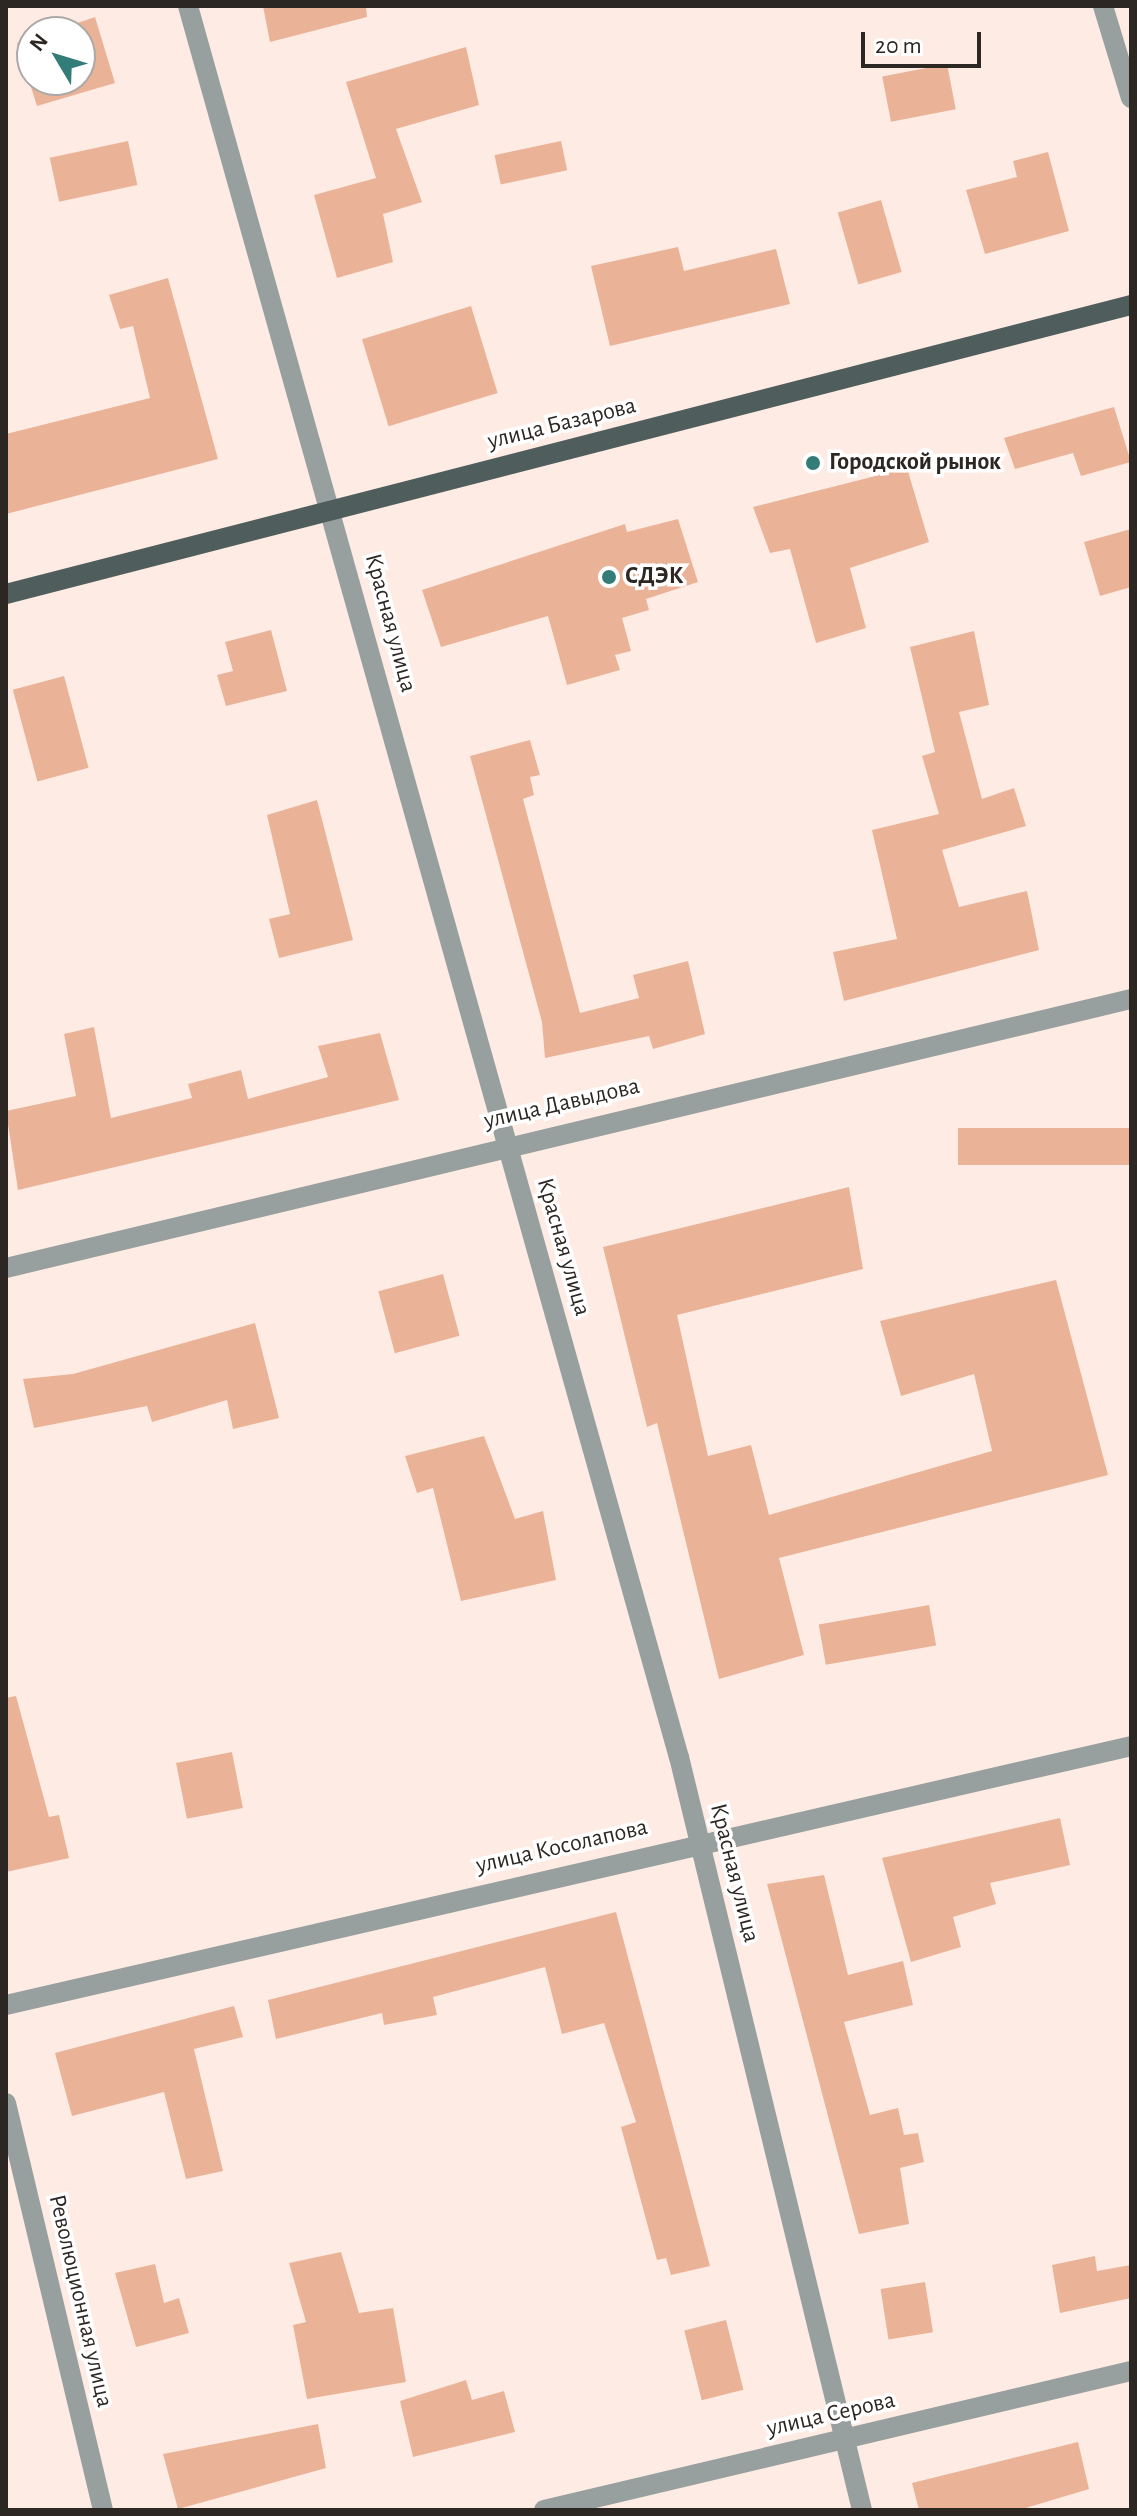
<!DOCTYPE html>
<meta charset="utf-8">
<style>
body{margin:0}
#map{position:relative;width:1137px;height:2516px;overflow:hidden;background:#feece4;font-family:"Alegreya Sans",sans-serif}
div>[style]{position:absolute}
.building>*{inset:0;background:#eab397;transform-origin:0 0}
.minor>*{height:20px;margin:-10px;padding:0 10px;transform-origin:10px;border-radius:10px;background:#97a09f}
.major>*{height:20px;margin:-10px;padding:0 10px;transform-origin:10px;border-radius:10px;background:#4f5e5d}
.dots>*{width:22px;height:22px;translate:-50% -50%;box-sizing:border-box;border:4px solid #fff;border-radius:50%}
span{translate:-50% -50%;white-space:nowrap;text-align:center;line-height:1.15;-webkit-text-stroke:7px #fff;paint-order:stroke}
.street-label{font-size:24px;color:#2d2724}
.poi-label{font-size:24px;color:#2d2724;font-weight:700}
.left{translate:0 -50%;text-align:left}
.frame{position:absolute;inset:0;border:8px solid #2d2724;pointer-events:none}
.north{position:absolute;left:16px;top:16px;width:80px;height:80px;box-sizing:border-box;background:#fff;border:2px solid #aba9a7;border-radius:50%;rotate:308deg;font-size:22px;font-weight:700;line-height:32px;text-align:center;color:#2d2724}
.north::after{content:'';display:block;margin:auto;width:28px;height:36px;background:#347c78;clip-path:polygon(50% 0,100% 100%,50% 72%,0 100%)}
.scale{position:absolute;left:861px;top:32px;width:120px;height:36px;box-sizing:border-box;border:4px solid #2d2724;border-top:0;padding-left:10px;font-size:24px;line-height:28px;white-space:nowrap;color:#2d2724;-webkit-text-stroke:6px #fff;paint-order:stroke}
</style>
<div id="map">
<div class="building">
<div style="clip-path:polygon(263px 6px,366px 6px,367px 17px,270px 42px)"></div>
<div style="clip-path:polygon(95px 17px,115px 83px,37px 106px,17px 43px,32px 38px,32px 80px,80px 80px,80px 32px,51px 32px)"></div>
<div style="clip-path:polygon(466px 47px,479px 105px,396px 129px,422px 202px,383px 214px,393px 262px,337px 278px,314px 195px,376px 178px,346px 82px)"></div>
<div style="left:947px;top:64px;width:46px;height:66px;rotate:79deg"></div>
<div style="left:128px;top:141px;width:45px;height:80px;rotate:78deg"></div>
<div style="left:561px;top:141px;width:30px;height:68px;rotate:78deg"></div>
<div style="clip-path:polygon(1048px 152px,1069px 231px,985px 254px,966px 190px,1017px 177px,1013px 161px)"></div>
<div style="left:881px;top:200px;width:75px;height:45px;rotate:74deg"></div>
<div style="clip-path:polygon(678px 247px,684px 271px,776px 249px,790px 304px,610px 346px,591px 266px)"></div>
<div style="clip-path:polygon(168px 278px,218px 459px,6px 514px,6px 434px,150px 398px,133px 326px,120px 329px,109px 295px)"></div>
<div style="left:471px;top:306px;width:91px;height:114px;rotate:73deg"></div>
<div style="clip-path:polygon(1114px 407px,1131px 462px,1081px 476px,1073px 453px,1015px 469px,1004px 438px)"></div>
<div style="clip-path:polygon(907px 468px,929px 542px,850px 568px,866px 628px,816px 643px,790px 549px,770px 553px,753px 507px)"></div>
<div style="clip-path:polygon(678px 519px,698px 582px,646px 599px,649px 610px,622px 618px,631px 651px,615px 655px,620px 670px,567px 685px,548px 616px,441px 647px,422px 590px,625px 524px,627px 532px)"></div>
<div style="clip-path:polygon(1131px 529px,1131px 587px,1100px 596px,1084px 542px)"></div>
<div style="clip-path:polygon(271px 630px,287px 691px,226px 706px,217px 675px,233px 671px,225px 642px)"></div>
<div style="clip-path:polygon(974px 631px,989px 705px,959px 712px,982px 799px,1014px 788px,1026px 826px,942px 850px,959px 907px,1027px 891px,1039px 950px,844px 1001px,833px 952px,897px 939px,872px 830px,939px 814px,922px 756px,935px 752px,910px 647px)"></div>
<div style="left:64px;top:676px;width:95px;height:53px;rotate:75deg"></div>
<div style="clip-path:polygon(530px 740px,540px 775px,530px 777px,534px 795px,523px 799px,580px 1013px,639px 998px,633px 975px,688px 961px,705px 1034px,653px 1049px,649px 1036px,545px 1058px,542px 1022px,470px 756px)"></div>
<div style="clip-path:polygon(317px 800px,353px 940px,279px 958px,269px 919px,290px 914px,267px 815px)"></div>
<div style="clip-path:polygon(94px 1027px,111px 1118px,192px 1098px,188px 1084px,241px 1070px,248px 1099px,328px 1077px,318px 1046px,380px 1033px,399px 1100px,18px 1190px,6px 1111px,76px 1096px,64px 1034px)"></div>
<div style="left:1131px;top:1128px;width:37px;height:173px;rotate:90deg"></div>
<div style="clip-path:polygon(849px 1187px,863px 1269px,677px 1315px,708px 1456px,751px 1445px,769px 1515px,992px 1451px,974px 1374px,901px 1396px,880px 1321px,1056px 1280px,1108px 1475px,779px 1558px,804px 1655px,719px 1679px,657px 1423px,647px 1427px,603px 1247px)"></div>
<div style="left:443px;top:1274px;width:64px;height:67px;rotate:75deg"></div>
<div style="clip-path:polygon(255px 1323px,279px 1418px,233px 1429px,227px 1400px,152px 1422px,147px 1406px,34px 1428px,23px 1379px,73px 1374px)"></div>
<div style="clip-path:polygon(484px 1436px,515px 1519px,543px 1511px,556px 1580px,461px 1601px,433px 1488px,417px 1493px,405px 1456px)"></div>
<div style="left:929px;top:1605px;width:41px;height:112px;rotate:80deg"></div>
<div style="clip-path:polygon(16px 1696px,49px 1817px,59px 1815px,69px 1858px,6px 1872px,6px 1698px)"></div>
<div style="left:232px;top:1752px;width:57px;height:57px;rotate:79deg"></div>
<div style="clip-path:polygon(1060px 1818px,1070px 1865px,990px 1883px,996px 1904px,953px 1917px,961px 1947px,911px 1962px,882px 1858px)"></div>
<div style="clip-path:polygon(824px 1875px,848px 1975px,903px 1961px,913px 2005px,844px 2022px,870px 2115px,898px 2108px,904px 2135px,918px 2133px,924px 2162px,900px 2168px,909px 2224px,859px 2234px,767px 1884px)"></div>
<div style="clip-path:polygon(616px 1912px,710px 2266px,671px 2275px,666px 2258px,657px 2260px,621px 2127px,636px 2122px,604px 2023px,562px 2034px,545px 1967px,433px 1997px,437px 2015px,384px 2025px,382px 2013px,276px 2039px,268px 2000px)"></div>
<div style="clip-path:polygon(234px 2006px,243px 2037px,194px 2049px,223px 2171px,186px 2179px,164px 2092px,72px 2116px,55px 2053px)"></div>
<div style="clip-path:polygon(341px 2252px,359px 2313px,393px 2308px,406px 2382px,307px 2399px,293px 2325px,306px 2322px,289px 2263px)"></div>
<div style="clip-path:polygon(1095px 2256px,1097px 2271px,1131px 2265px,1131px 2298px,1060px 2313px,1052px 2265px)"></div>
<div style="clip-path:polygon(155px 2264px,164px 2303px,179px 2298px,189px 2333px,136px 2347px,115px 2273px)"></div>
<div style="left:925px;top:2282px;width:51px;height:45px;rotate:81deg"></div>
<div style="left:726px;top:2320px;width:72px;height:43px;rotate:76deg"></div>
<div style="clip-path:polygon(466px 2380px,472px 2400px,504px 2391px,515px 2432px,413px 2457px,400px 2401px)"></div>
<div style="clip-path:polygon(318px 2424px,326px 2468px,178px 2509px,163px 2454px)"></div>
<div style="clip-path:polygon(1078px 2442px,1089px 2489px,1019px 2510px,919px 2510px,912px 2483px)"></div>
</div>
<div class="minor">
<div style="left:188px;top:6px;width:1819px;rotate:74.34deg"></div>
<div style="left:679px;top:1757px;width:775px;rotate:76.34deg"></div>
<div style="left:1103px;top:6px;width:96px;rotate:73.1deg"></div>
<div style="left:6px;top:1268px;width:1157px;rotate:-13.45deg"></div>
<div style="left:6px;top:2005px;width:1154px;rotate:-12.96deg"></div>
<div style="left:6px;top:2103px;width:418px;rotate:76.6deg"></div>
<div style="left:544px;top:2510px;width:603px;rotate:-13.32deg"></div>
</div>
<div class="major">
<div style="left:6px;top:594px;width:1162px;rotate:-14.41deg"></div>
</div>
<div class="dots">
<div style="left:813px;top:463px;background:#347c78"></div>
<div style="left:609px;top:577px;background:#347c78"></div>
</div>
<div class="street-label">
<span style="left:562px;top:424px;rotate:-14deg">улица Базарова</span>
<span style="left:390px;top:623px;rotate:75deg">Красная улица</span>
<span style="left:562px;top:1104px;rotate:-13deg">улица Давыдова</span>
<span style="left:563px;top:1247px;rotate:74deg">Красная улица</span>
<span style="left:562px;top:1847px;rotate:-13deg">улица Косолапова</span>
<span style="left:734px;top:1873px;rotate:76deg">Красная улица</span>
<span style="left:80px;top:2301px;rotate:77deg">Революционная улица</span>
<span style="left:831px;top:2415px;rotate:-13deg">улица Серова</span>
</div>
<div class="poi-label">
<span class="left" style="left:829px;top:463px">Городской рынок</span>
<span class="left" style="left:625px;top:577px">СДЭК</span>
</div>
<div class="frame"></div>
<div class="north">N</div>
<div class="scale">20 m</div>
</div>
